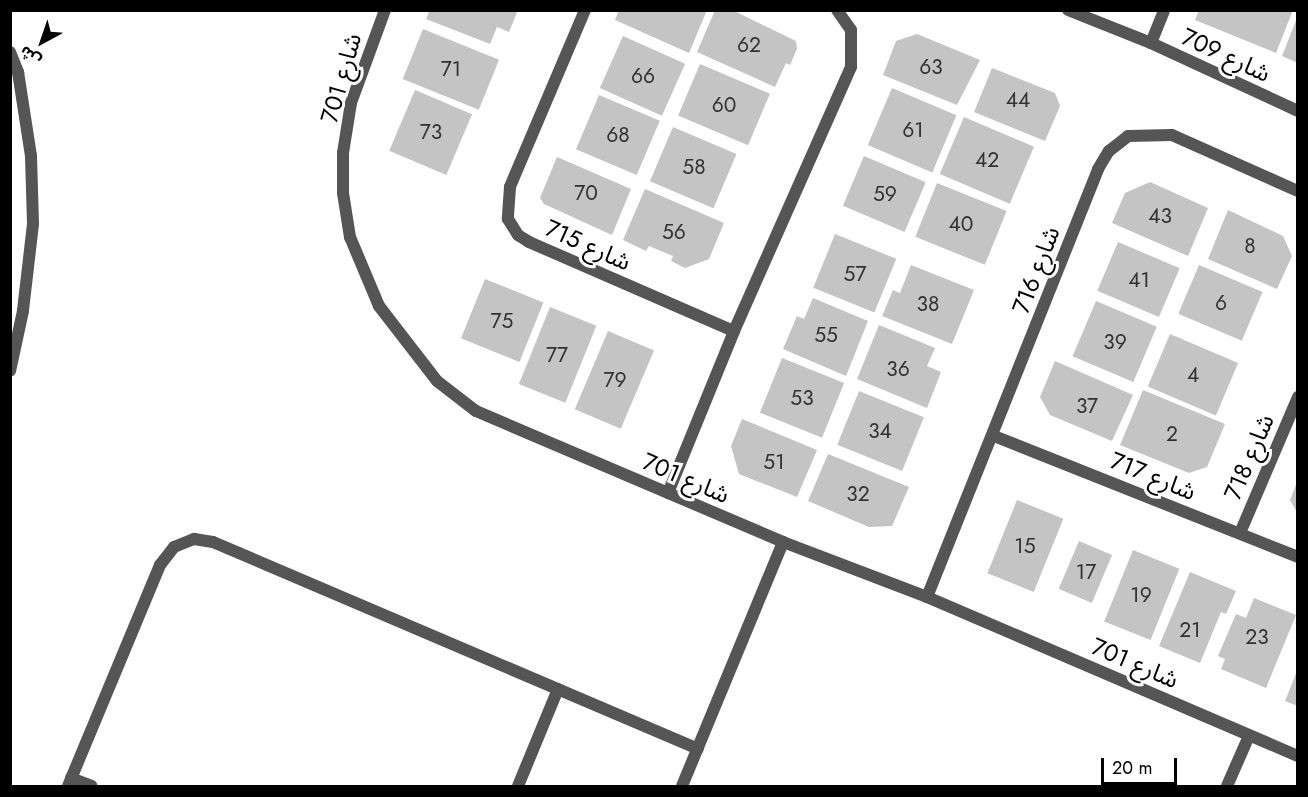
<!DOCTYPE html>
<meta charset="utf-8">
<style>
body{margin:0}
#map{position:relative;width:1308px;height:797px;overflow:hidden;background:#fff;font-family:Jost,"Noto Sans Arabic",sans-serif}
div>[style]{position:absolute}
.building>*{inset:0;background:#c4c4c4;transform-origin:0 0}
.minor>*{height:12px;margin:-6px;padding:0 6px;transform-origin:6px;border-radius:6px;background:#555}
span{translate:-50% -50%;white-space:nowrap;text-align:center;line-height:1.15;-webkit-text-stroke:6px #fff;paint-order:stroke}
.number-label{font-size:21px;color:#313131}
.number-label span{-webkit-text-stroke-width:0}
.street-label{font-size:24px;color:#000}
.frame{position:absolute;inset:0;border:12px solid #000;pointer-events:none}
.north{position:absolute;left:12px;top:12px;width:60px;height:60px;-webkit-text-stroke:4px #fff;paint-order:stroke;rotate:220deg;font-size:16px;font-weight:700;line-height:24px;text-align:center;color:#000}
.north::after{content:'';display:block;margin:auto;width:21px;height:27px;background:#000;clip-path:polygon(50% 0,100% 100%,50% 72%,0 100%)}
.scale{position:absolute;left:1101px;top:758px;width:76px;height:27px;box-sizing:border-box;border:3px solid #000;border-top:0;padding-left:8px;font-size:18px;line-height:21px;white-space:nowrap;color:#000;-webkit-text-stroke:4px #fff;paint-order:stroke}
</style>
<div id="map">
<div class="building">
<div style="clip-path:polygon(430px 10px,518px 10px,509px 32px,497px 27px,490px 44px,426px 19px)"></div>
<div style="clip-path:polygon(619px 10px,707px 10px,689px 53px,615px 20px)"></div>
<div style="clip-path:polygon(715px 10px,732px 10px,796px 41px,797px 49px,790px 65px,786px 63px,775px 87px,697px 52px)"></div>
<div style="clip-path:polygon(1199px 10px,1293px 10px,1276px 53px,1195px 20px)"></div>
<div style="clip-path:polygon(1297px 18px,1298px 18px,1298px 63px,1282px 56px)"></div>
<div style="left:423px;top:29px;width:82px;height:54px;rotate:22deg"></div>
<div style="clip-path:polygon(917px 34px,980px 60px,957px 105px,883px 75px,896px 41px)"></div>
<div style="left:623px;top:36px;width:68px;height:57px;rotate:24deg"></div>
<div style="left:700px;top:64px;width:76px;height:56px;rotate:23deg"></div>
<div style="clip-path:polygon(992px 68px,1055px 93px,1060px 106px,1045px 141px,974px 112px)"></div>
<div style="left:892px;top:88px;width:70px;height:62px;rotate:23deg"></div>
<div style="left:415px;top:90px;width:62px;height:66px;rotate:23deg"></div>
<div style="left:599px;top:95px;width:66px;height:59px;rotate:23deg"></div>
<div style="left:964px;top:117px;width:76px;height:62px;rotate:23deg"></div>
<div style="left:673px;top:127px;width:69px;height:59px;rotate:23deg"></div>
<div style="left:864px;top:156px;width:67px;height:54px;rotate:23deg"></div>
<div style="clip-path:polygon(557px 157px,631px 189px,612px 235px,544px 204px,540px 198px)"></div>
<div style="clip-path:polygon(1150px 182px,1208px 208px,1188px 256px,1112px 223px,1125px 193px)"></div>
<div style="left:937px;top:183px;width:75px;height:58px;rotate:22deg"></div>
<div style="clip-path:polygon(645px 189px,724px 223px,709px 259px,685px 268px,671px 261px,673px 256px,649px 246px,646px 251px,623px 240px)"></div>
<div style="clip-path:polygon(1228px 210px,1283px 236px,1292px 256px,1277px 289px,1208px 259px)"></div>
<div style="left:835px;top:234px;width:66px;height:58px;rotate:22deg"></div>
<div style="left:1118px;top:242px;width:67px;height:53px;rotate:23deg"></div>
<div style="clip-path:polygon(911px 265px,974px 290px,952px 344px,882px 316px,893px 290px,900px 293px)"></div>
<div style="left:1199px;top:265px;width:69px;height:53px;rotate:23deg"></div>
<div style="left:485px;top:279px;width:63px;height:64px;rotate:22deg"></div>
<div style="clip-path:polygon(813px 298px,868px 321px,846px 376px,783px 349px,797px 316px,804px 319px)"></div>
<div style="left:1096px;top:301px;width:66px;height:60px;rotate:23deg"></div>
<div style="left:550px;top:307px;width:50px;height:83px;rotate:22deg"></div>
<div style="clip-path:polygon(879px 325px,935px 348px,927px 366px,941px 372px,927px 408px,857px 379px)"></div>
<div style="left:608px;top:331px;width:50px;height:85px;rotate:23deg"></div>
<div style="left:1170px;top:334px;width:74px;height:57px;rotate:23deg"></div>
<div style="left:782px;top:358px;width:67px;height:59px;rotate:22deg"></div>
<div style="clip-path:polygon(1055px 361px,1133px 395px,1112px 441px,1050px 415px,1040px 397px)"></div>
<div style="clip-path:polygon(1143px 390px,1225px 424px,1207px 467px,1189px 473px,1120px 445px)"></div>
<div style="left:859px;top:391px;width:70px;height:58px;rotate:22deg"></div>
<div style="clip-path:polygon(742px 419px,817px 450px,797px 497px,739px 474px,731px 446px)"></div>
<div style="clip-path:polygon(828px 454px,909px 487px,892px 526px,869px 527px,808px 501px)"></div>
<div style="clip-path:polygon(1297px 482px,1298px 482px,1298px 514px,1290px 500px)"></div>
<div style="left:1017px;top:500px;width:50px;height:79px;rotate:22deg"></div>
<div style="left:1079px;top:541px;width:36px;height:52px;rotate:23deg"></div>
<div style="left:1133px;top:550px;width:50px;height:77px;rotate:22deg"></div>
<div style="clip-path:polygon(1190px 572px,1236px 591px,1226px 614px,1221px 612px,1200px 663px,1159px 646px)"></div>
<div style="clip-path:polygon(1254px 598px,1296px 615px,1266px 688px,1221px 669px,1225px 659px,1218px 656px,1236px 614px,1246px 618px)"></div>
<div style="clip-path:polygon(1297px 671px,1298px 671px,1298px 706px,1285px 701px)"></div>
</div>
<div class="minor">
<div style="left:385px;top:10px;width:99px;rotate:110.1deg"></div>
<div style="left:351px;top:103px;width:51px;rotate:99.1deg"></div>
<div style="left:343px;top:153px;width:40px;rotate:90deg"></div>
<div style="left:343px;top:193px;width:45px;rotate:81deg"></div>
<div style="left:350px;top:237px;width:75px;rotate:67.2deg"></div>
<div style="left:379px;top:306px;width:95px;rotate:52.3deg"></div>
<div style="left:437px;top:381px;width:49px;rotate:37.6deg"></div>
<div style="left:476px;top:411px;width:334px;rotate:23.1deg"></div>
<div style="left:783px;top:542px;width:154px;rotate:20.9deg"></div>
<div style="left:927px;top:597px;width:404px;rotate:23.2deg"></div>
<div style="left:585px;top:10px;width:192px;rotate:113deg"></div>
<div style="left:510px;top:187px;width:32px;rotate:94deg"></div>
<div style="left:508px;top:219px;width:19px;rotate:58deg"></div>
<div style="left:518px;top:235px;width:13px;rotate:32deg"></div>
<div style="left:529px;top:242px;width:223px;rotate:23.5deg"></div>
<div style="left:1068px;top:10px;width:89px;rotate:21.7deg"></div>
<div style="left:1151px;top:43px;width:162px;rotate:24.8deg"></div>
<div style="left:1151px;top:43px;width:35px;rotate:-68deg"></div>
<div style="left:10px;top:52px;width:22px;rotate:68deg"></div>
<div style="left:18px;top:72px;width:85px;rotate:81.2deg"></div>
<div style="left:31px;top:156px;width:68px;rotate:88.3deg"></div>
<div style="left:33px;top:224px;width:88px;rotate:96.6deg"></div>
<div style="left:23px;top:311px;width:61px;rotate:102.2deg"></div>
<div style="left:994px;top:436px;width:327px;rotate:21.7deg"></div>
<div style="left:668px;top:493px;width:175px;rotate:-67.8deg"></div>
<div style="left:734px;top:331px;width:289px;rotate:-66.1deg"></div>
<div style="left:851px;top:67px;width:37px;rotate:-90deg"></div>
<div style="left:851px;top:30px;width:24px;rotate:-125deg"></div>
<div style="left:1240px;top:533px;width:148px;rotate:-66.9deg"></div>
<div style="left:927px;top:597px;width:461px;rotate:-68.2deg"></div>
<div style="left:1098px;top:169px;width:21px;rotate:-59deg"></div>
<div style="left:1109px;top:151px;width:24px;rotate:-38deg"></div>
<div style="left:1128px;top:136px;width:44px;rotate:-1.3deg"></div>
<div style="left:1172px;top:135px;width:138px;rotate:24deg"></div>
<div style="left:71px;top:778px;width:22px;rotate:21deg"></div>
<div style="left:68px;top:786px;width:239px;rotate:-67.4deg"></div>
<div style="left:160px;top:565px;width:23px;rotate:-52deg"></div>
<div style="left:174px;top:547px;width:22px;rotate:-22deg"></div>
<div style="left:194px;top:539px;width:19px;rotate:9deg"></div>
<div style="left:213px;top:542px;width:527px;rotate:23.11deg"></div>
<div style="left:518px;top:786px;width:105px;rotate:-67.6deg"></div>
<div style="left:682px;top:786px;width:264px;rotate:-67.5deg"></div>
<div style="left:1227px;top:786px;width:55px;rotate:-66.3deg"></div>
</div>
<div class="number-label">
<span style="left:749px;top:45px">62</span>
<span style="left:931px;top:67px">63</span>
<span style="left:451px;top:69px">71</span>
<span style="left:643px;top:76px">66</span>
<span style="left:1018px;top:100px">44</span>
<span style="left:724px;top:105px">60</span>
<span style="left:913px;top:130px">61</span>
<span style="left:431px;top:132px">73</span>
<span style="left:618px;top:135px">68</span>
<span style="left:987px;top:160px">42</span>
<span style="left:694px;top:167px">58</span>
<span style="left:586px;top:193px">70</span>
<span style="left:885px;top:194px">59</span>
<span style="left:1160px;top:216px">43</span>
<span style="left:961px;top:224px">40</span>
<span style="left:674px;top:232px">56</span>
<span style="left:1250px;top:246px">8</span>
<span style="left:855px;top:274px">57</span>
<span style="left:1139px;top:280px">41</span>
<span style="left:1221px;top:303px">6</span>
<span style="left:928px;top:304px">38</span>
<span style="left:502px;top:321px">75</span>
<span style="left:826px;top:335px">55</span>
<span style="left:1115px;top:342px">39</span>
<span style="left:557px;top:355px">77</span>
<span style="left:898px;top:369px">36</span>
<span style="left:1193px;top:375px">4</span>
<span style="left:615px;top:380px">79</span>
<span style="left:802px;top:398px">53</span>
<span style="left:1087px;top:406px">37</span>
<span style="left:880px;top:431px">34</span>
<span style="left:1172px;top:434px">2</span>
<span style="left:774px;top:462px">51</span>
<span style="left:858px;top:494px">32</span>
<span style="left:1025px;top:546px">15</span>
<span style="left:1086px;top:572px">17</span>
<span style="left:1141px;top:595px">19</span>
<span style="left:1190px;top:630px">21</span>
<span style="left:1257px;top:637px">23</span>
</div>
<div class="street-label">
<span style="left:1226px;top:55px;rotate:25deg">شارع 709</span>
<span style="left:341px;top:78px;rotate:-74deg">شارع 701</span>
<span style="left:588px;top:245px;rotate:24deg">شارع 715</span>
<span style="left:1036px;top:270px;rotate:-69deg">شارع 716</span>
<span style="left:1249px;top:457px;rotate:-67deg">شارع 718</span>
<span style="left:1153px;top:476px;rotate:22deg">شارع 717</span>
<span style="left:686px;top:478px;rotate:23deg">شارع 701</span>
<span style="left:1135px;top:663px;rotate:23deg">شارع 701</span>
</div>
<div class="frame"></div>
<div class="north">ش</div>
<div class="scale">20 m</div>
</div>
